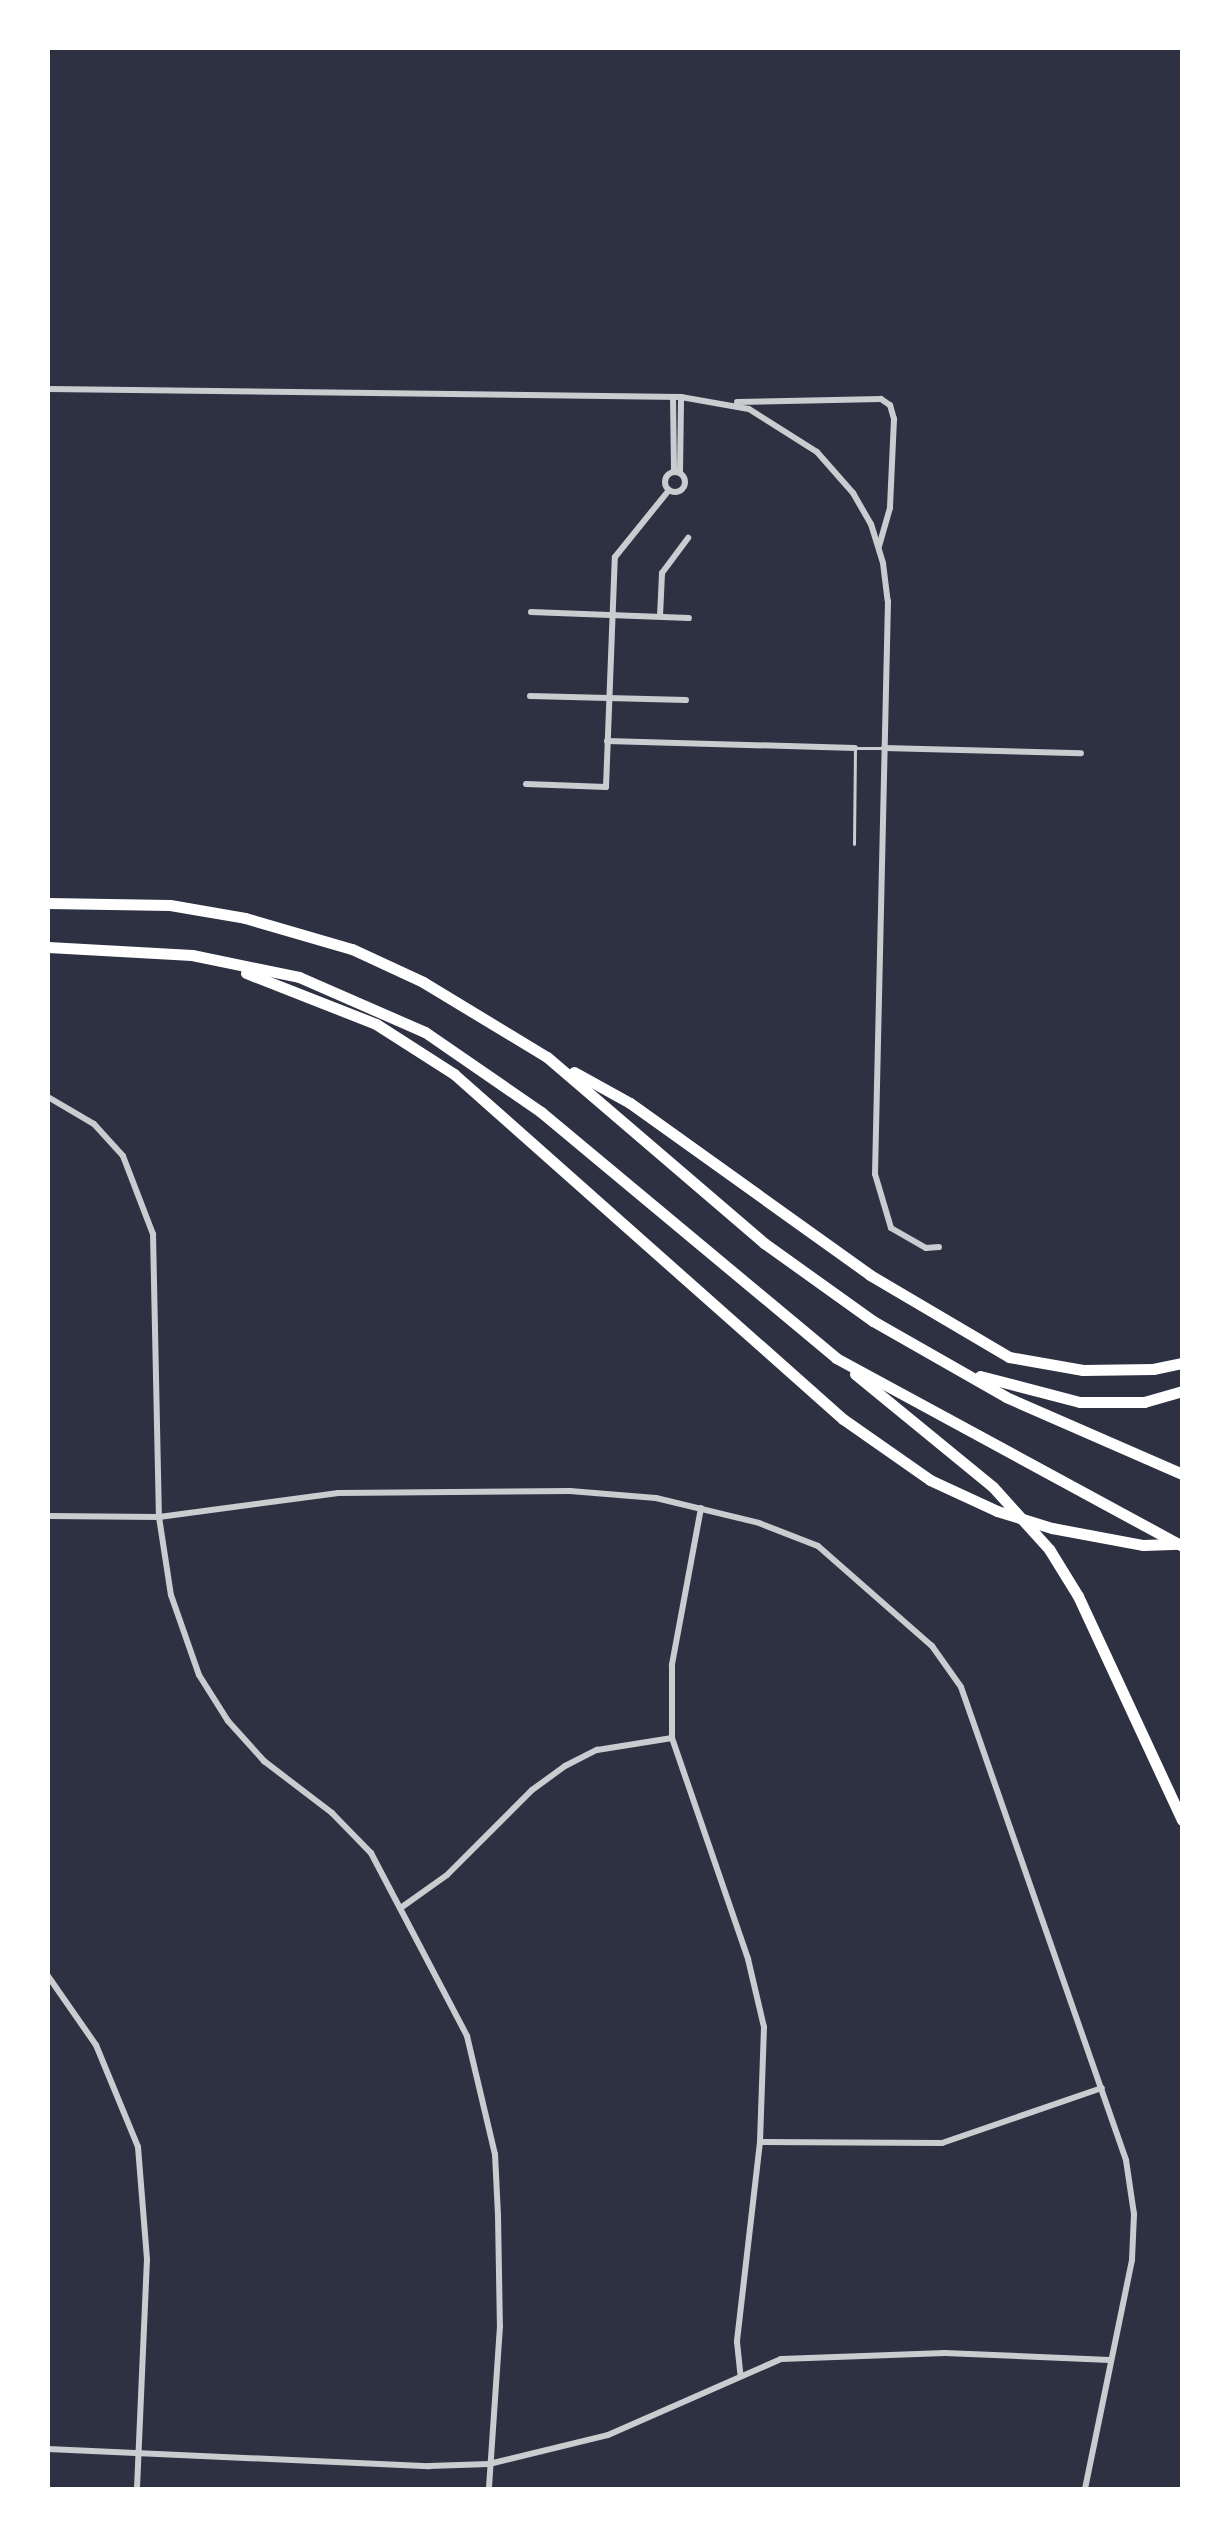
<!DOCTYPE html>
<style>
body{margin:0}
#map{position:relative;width:1230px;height:2537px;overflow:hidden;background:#2d3142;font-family:Overpass,sans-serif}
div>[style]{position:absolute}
.service>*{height:3px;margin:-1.5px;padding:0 1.5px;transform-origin:1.5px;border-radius:1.5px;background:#caccd0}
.minor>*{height:6px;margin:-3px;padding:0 3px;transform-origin:3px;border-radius:3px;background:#caccd0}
.minor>.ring{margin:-3px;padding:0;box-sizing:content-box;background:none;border:6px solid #caccd0;border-radius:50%}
.motorway>*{height:11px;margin:-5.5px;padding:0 5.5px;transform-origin:5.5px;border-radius:5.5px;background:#fff}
span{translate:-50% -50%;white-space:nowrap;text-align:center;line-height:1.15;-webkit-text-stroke:6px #fff;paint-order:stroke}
.frame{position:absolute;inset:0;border:50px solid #fff;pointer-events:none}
</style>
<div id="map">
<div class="service">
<div style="left:854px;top:844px;width:96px;rotate:-89.4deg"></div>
<div style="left:855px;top:748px;width:29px"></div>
</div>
<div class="minor">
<div style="left:48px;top:389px;width:633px;rotate:0.72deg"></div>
<div style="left:681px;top:397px;width:69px;rotate:10deg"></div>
<div style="left:749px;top:409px;width:80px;rotate:32.3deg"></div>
<div style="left:817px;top:452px;width:55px;rotate:48.7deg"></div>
<div style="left:853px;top:493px;width:36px;rotate:60deg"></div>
<div style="left:871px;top:524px;width:41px;rotate:72.9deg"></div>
<div style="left:883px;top:563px;width:38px;rotate:83deg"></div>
<div style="left:888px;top:601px;width:573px;rotate:91.3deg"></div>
<div style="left:875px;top:1174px;width:56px;rotate:73.5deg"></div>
<div style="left:891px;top:1228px;width:40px;rotate:29.7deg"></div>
<div style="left:926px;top:1248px;width:13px;rotate:-4deg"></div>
<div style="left:673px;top:397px;width:75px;rotate:89.2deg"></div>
<div style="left:737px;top:402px;width:144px;rotate:-1.2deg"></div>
<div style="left:881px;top:399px;width:11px;rotate:34deg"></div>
<div style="left:890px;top:405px;width:15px;rotate:74deg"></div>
<div style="left:894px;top:419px;width:89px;rotate:92.6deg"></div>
<div style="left:890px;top:508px;width:40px;rotate:106deg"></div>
<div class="ring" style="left:665px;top:472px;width:14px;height:14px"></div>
<div style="left:680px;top:473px;width:76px;rotate:-89.2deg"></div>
<div style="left:531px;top:612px;width:158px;rotate:2.2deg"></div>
<div style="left:660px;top:616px;width:43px;rotate:-87.3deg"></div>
<div style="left:662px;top:573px;width:44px;rotate:-53.4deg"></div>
<div style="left:530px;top:696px;width:156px;rotate:1.5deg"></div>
<div style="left:607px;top:741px;width:248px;rotate:1.6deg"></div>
<div style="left:884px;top:748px;width:197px;rotate:1.5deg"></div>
<div style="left:526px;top:784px;width:80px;rotate:2.1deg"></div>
<div style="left:606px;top:787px;width:230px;rotate:-87.8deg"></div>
<div style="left:615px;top:557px;width:86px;rotate:-51.1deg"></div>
<div style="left:48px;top:1097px;width:53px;rotate:30.4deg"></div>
<div style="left:94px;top:1124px;width:43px;rotate:47.8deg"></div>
<div style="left:123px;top:1156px;width:84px;rotate:69deg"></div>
<div style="left:153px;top:1234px;width:283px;rotate:88.8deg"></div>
<div style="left:159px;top:1517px;width:79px;rotate:81.3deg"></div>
<div style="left:171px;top:1595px;width:85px;rotate:70.7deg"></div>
<div style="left:199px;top:1675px;width:54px;rotate:57.8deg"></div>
<div style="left:228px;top:1721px;width:54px;rotate:48deg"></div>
<div style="left:264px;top:1761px;width:86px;rotate:37.4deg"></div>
<div style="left:332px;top:1813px;width:56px;rotate:45.7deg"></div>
<div style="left:371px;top:1853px;width:207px;rotate:62.3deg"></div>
<div style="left:467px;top:2036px;width:121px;rotate:76.7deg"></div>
<div style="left:495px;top:2154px;width:62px;rotate:87.2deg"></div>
<div style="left:498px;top:2216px;width:110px;rotate:89deg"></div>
<div style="left:500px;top:2326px;width:163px;rotate:93.9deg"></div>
<div style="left:701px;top:1508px;width:160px;rotate:100.5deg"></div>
<div style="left:672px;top:1665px;width:73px;rotate:90deg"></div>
<div style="left:672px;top:1738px;width:234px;rotate:71deg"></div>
<div style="left:748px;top:1959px;width:70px;rotate:76.8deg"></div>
<div style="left:764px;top:2027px;width:115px;rotate:92deg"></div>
<div style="left:760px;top:2142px;width:201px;rotate:96.6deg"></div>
<div style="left:737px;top:2342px;width:31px;rotate:84deg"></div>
<div style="left:48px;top:1516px;width:111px;rotate:0.5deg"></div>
<div style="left:159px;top:1517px;width:181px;rotate:-7.6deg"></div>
<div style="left:338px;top:1493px;width:232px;rotate:-0.5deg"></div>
<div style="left:570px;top:1491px;width:86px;rotate:4.7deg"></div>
<div style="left:656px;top:1498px;width:106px;rotate:13.6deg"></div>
<div style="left:759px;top:1523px;width:63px;rotate:21.3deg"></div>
<div style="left:818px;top:1546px;width:152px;rotate:41.3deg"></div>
<div style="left:932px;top:1646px;width:50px;rotate:54.7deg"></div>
<div style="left:961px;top:1687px;width:501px;rotate:70.77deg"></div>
<div style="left:1126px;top:2160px;width:55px;rotate:81.6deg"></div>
<div style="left:1134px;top:2214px;width:46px;rotate:92.5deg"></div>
<div style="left:1132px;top:2260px;width:234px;rotate:101.6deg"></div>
<div style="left:402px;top:1907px;width:55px;rotate:-35.4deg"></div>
<div style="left:447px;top:1875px;width:120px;rotate:-45deg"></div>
<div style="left:532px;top:1790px;width:41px;rotate:-36deg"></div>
<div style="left:565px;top:1766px;width:36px;rotate:-27deg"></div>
<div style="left:597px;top:1750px;width:76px;rotate:-9.1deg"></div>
<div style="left:48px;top:1976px;width:84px;rotate:55.2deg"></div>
<div style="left:96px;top:2045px;width:110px;rotate:67.6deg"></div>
<div style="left:138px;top:2147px;width:112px;rotate:85.4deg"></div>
<div style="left:147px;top:2259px;width:230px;rotate:92.5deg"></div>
<div style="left:760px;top:2142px;width:182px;rotate:0.3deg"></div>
<div style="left:942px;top:2143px;width:169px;rotate:-19deg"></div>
<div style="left:48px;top:2449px;width:381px;rotate:2.6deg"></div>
<div style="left:429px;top:2466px;width:60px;rotate:-1.9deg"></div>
<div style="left:489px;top:2464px;width:122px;rotate:-13.7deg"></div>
<div style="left:608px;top:2435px;width:189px;rotate:-23.7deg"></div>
<div style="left:781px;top:2359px;width:164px;rotate:-2.1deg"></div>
<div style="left:945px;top:2353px;width:165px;rotate:2.4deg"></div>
</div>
<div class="motorway">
<div style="left:48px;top:903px;width:122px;rotate:0.9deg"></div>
<div style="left:170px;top:905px;width:76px;rotate:9.8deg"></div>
<div style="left:245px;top:918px;width:111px;rotate:16.2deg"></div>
<div style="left:352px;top:949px;width:78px;rotate:24.9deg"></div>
<div style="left:423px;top:982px;width:145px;rotate:31.2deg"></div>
<div style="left:547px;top:1057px;width:286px;rotate:40.6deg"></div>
<div style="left:764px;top:1243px;width:134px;rotate:35.6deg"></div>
<div style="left:873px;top:1321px;width:153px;rotate:29.7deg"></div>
<div style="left:1006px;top:1397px;width:192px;rotate:23.6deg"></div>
<div style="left:48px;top:947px;width:144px;rotate:3.2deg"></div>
<div style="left:192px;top:955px;width:109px;rotate:11.6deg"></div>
<div style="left:299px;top:977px;width:137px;rotate:23.6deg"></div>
<div style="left:425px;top:1032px;width:141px;rotate:34.6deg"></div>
<div style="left:541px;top:1112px;width:384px;rotate:39.8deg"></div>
<div style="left:836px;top:1358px;width:394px;rotate:28.5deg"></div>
<div style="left:246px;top:973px;width:140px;rotate:21.4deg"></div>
<div style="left:376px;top:1024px;width:93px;rotate:32.7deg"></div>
<div style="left:454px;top:1074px;width:520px;rotate:41.57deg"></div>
<div style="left:843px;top:1419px;width:106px;rotate:35deg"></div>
<div style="left:930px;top:1480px;width:74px;rotate:24.8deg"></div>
<div style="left:997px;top:1511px;width:58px;rotate:17.2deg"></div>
<div style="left:1052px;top:1528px;width:93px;rotate:10.6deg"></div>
<div style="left:1143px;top:1545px;width:36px;rotate:-2deg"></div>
<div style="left:574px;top:1072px;width:64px;rotate:29deg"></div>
<div style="left:630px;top:1103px;width:295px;rotate:35.6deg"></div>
<div style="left:870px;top:1275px;width:161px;rotate:30.5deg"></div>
<div style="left:1009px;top:1357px;width:75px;rotate:10deg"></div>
<div style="left:1083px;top:1370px;width:70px;rotate:-0.8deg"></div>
<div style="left:1153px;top:1369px;width:30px;rotate:-12deg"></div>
<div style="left:855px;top:1374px;width:178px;rotate:39.3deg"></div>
<div style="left:993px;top:1487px;width:84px;rotate:47.9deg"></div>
<div style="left:1049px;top:1549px;width:55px;rotate:58.3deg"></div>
<div style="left:1078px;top:1596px;width:247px;rotate:65.1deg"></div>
<div style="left:980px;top:1376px;width:103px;rotate:14.6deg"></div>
<div style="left:1080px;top:1402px;width:64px"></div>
<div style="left:1144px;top:1402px;width:40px;rotate:-16deg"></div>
</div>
<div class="frame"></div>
</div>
